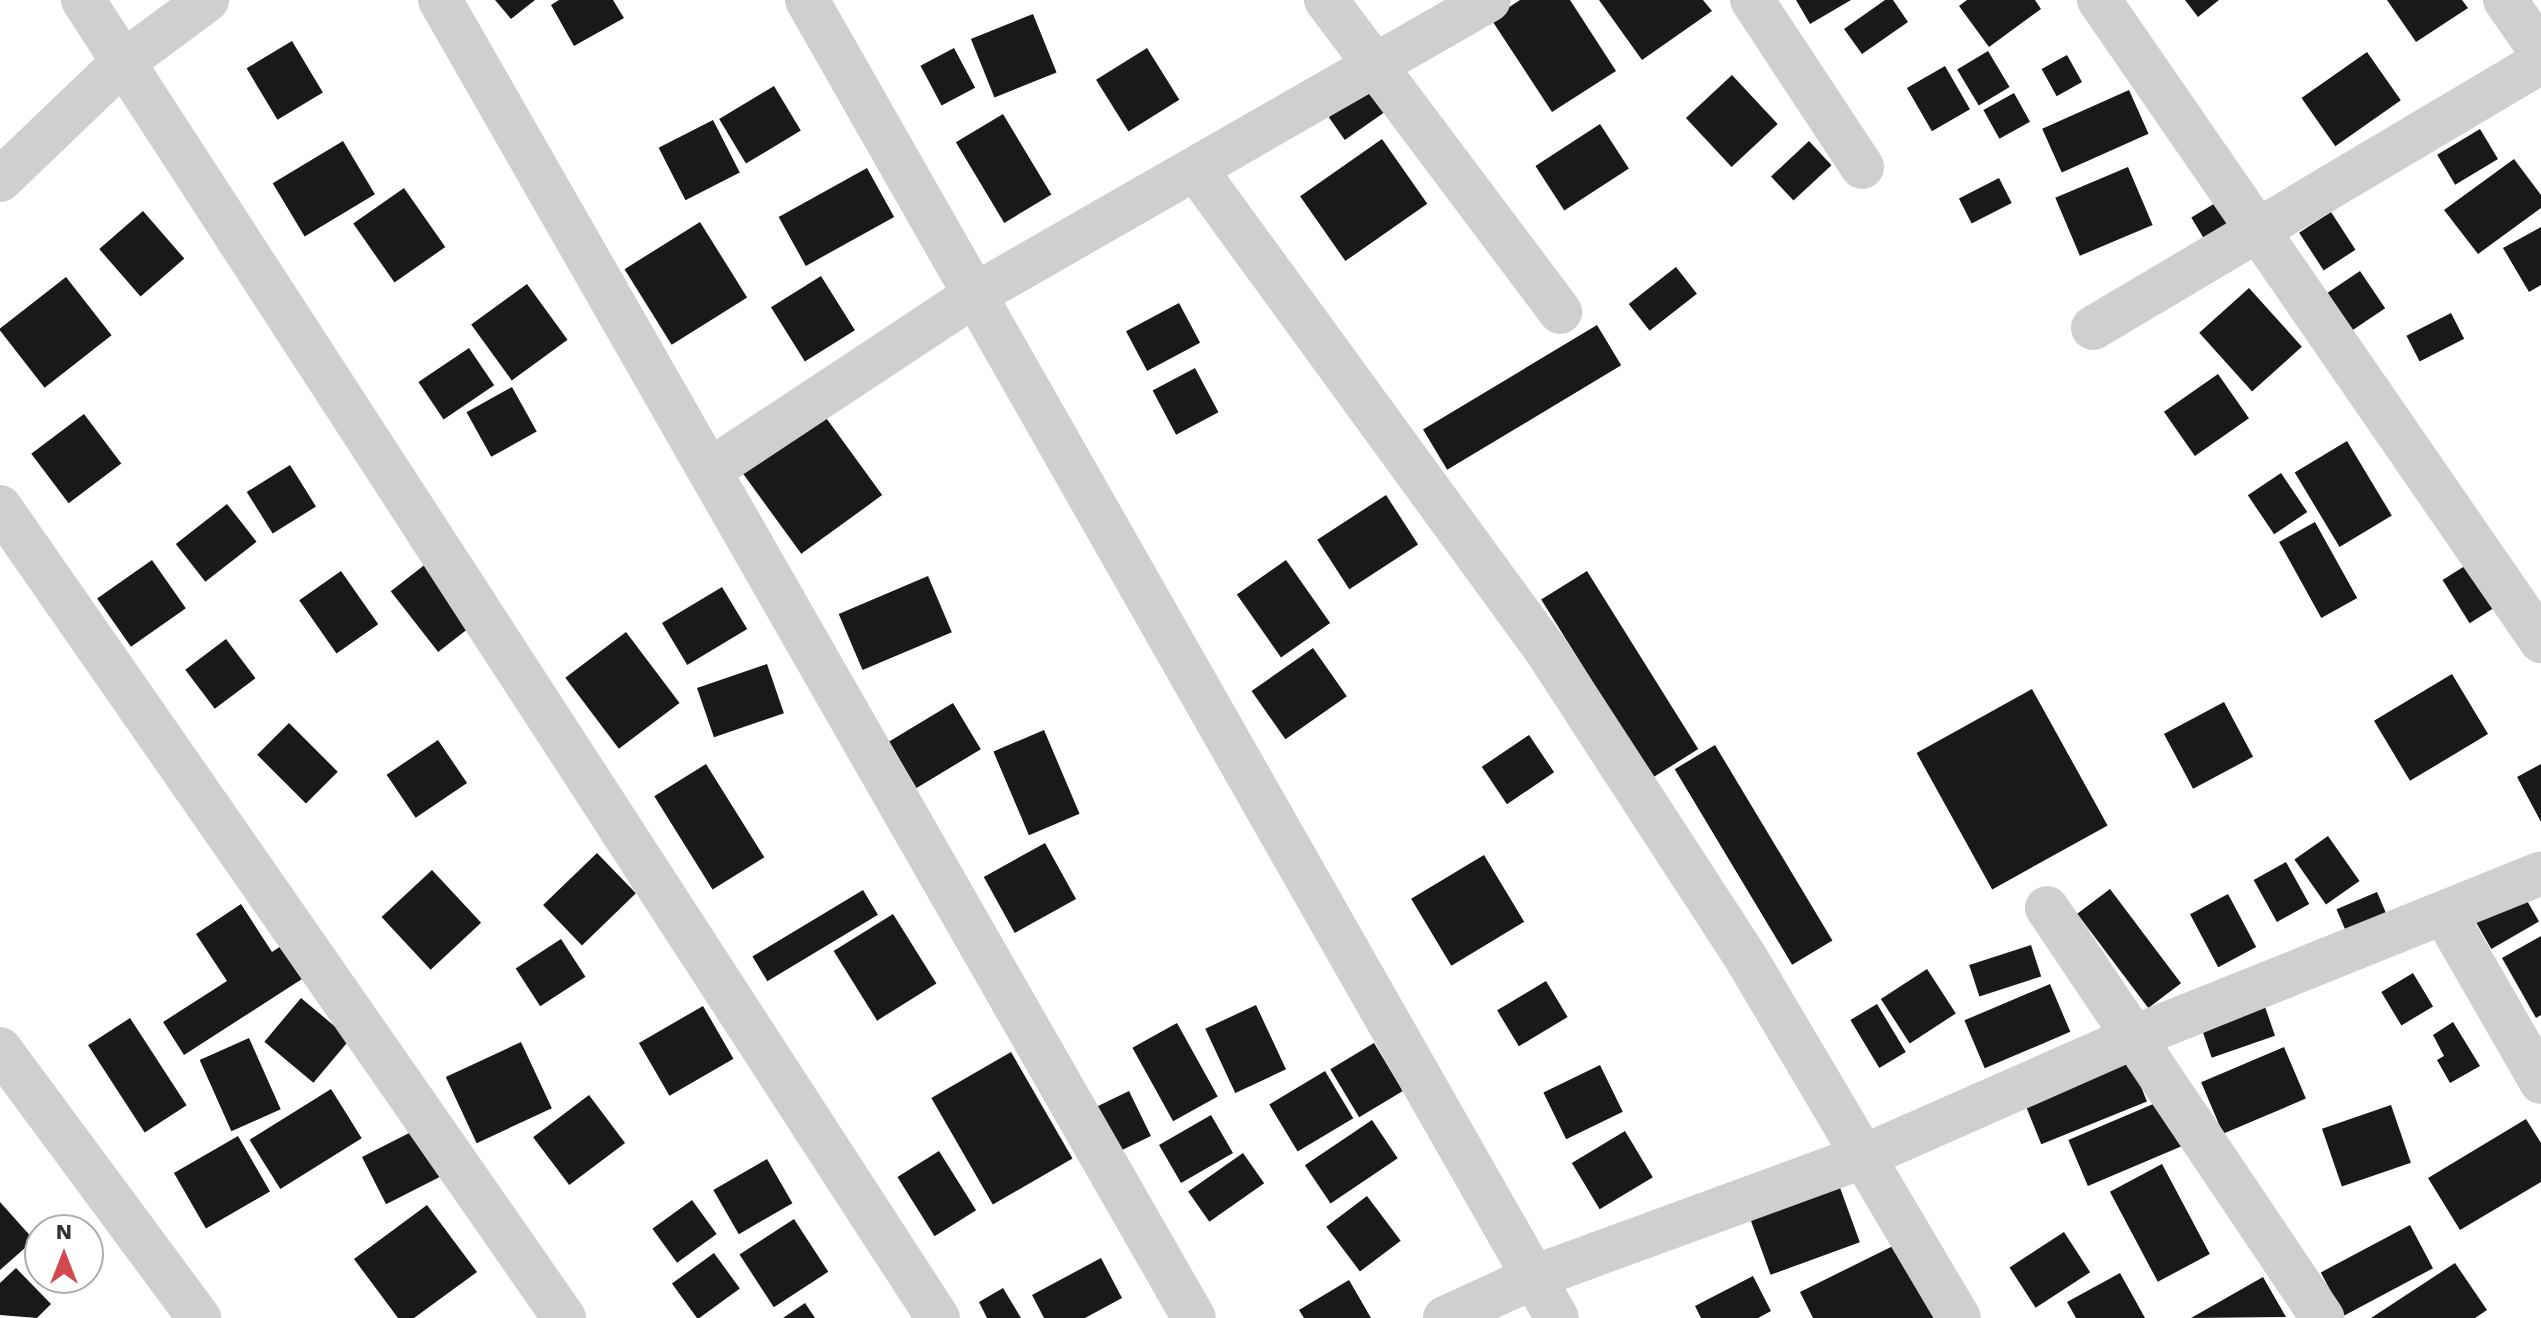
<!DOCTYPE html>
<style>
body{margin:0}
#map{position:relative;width:2541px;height:1318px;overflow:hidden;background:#fff;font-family:"Work Sans",sans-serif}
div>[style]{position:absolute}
.building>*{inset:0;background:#191919;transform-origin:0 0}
.minor>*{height:44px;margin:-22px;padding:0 22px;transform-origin:22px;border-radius:22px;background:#cfcfcf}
span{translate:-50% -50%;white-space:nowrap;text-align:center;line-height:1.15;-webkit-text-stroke:8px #fff;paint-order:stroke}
.north{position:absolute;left:24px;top:1214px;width:80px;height:80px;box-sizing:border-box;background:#fff;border:2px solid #adadad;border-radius:50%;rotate:0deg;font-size:22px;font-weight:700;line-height:32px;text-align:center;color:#323232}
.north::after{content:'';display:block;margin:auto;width:28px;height:36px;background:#d24a4f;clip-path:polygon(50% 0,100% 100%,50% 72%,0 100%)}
</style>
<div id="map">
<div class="building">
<div style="clip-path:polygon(495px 0,535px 0,511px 19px)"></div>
<div style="clip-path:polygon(559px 0,613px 0,624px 18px,574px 46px,551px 5px)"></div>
<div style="clip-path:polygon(1520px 0,1570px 0,1616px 71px,1552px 112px,1491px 19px)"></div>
<div style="clip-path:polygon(1599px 0,1703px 0,1712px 11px,1642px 60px)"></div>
<div style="clip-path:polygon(1796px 0,1851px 0,1810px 24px)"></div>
<div style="clip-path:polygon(1885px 0,1893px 0,1908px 22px,1862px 54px,1844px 29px)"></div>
<div style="clip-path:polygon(1967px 0,2035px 0,2041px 9px,1989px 47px,1959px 6px)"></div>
<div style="clip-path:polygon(2185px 0,2219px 0,2198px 17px)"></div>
<div style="clip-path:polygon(2387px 0,2462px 0,2468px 8px,2416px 42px)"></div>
<div style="left:1033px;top:14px;width:63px;height:67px;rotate:68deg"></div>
<div style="left:292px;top:41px;width:60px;height:53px;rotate:59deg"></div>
<div style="left:954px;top:48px;width:45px;height:38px;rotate:62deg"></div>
<div style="left:1147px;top:48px;width:61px;height:60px;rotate:58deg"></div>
<div style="left:1988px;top:51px;width:42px;height:36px;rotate:59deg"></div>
<div style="left:2367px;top:52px;width:59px;height:80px;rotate:55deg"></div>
<div style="left:2067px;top:55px;width:31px;height:29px;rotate:61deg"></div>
<div style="left:1945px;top:66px;width:50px;height:44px;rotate:60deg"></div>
<div style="left:1732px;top:75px;width:67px;height:63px;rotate:47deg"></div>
<div style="left:1369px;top:84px;width:32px;height:52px;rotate:55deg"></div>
<div style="left:774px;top:86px;width:52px;height:64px;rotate:59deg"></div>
<div style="left:2129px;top:90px;width:48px;height:95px;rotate:66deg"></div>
<div style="left:2014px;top:93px;width:33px;height:35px;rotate:61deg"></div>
<div style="left:1003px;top:114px;width:94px;height:55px;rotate:59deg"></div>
<div style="left:713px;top:120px;width:59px;height:61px;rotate:63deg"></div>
<div style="left:1600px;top:124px;width:53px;height:77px;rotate:57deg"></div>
<div style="left:2480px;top:129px;width:35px;height:50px;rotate:59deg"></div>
<div style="left:1382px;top:139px;width:79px;height:100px;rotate:55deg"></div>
<div style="left:343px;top:141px;width:62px;height:82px;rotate:59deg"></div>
<div style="left:1809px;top:141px;width:33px;height:52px;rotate:47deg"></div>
<div style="clip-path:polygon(2514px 159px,2541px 195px,2541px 208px,2478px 254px,2444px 210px)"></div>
<div style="left:2128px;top:167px;width:63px;height:79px;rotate:67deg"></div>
<div style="left:867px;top:168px;width:56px;height:101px;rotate:61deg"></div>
<div style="left:1999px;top:178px;width:28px;height:45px;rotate:63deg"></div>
<div style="left:404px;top:188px;width:72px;height:62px;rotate:55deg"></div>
<div style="left:2217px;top:202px;width:33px;height:30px;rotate:59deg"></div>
<div style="left:143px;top:211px;width:63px;height:58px;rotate:49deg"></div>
<div style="left:2331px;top:212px;width:45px;height:38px;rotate:57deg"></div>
<div style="left:700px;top:222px;width:89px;height:89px;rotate:58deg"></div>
<div style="clip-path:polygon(2541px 227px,2541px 285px,2529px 292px,2503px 248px)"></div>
<div style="left:1676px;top:267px;width:34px;height:60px;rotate:52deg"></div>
<div style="left:2360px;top:271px;width:45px;height:39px;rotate:56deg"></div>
<div style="left:821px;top:276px;width:64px;height:59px;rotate:58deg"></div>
<div style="left:66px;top:277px;width:74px;height:85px;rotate:52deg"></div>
<div style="left:527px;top:284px;width:69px;height:69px;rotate:54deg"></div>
<div style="left:2249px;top:288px;width:79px;height:67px;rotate:48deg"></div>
<div style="left:1179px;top:303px;width:45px;height:60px;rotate:62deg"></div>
<div style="left:2451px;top:313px;width:29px;height:50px;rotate:63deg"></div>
<div style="left:1597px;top:325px;width:47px;height:203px;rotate:59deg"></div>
<div style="left:469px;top:348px;width:45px;height:61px;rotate:56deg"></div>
<div style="left:1195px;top:368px;width:50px;height:48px;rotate:62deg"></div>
<div style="left:2218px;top:374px;width:54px;height:66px;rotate:55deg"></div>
<div style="left:512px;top:387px;width:51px;height:52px;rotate:61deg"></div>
<div style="left:84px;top:414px;width:62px;height:66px;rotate:53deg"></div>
<div style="left:824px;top:415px;width:99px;height:100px;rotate:54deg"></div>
<div style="left:2347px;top:441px;width:87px;height:61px;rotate:59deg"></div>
<div style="left:290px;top:465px;width:49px;height:51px;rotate:58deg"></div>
<div style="left:2281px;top:473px;width:47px;height:40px;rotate:56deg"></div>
<div style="left:1386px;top:495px;width:59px;height:82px;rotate:57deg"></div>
<div style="left:227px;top:504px;width:48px;height:65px;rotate:52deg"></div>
<div style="left:2315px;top:522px;width:87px;height:41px;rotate:61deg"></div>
<div style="left:152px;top:560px;width:59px;height:67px;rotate:55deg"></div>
<div style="left:1286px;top:560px;width:77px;height:60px;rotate:55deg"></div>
<div style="left:427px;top:563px;width:77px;height:46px;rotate:52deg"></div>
<div style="left:2468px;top:564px;width:51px;height:30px;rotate:58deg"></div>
<div style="left:341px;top:571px;width:65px;height:51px;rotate:55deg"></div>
<div style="left:1587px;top:571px;width:210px;height:54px;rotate:58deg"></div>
<div style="left:928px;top:576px;width:61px;height:97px;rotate:67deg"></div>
<div style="left:722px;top:587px;width:49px;height:70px;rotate:59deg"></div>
<div style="left:626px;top:632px;width:89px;height:76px;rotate:53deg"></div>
<div style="left:226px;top:639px;width:49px;height:51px;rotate:53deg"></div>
<div style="left:1313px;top:648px;width:59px;height:75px;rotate:55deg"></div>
<div style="left:767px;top:664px;width:52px;height:74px;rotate:71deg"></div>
<div style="left:2452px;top:674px;width:70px;height:91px;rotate:59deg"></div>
<div style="left:2032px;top:689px;width:156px;height:132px;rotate:61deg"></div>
<div style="left:2224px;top:702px;width:62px;height:68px;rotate:62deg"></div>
<div style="left:953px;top:703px;width:54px;height:75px;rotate:59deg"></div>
<div style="left:289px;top:723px;width:69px;height:45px;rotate:45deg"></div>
<div style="left:1044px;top:730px;width:91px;height:55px;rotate:67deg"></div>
<div style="left:1529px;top:735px;width:45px;height:57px;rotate:56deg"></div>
<div style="left:438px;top:740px;width:52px;height:62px;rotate:56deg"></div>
<div style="left:1715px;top:745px;width:228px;height:47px;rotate:59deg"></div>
<div style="left:706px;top:764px;width:110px;height:61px;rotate:58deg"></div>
<div style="clip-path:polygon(2541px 764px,2541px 822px,2517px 777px)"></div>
<div style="left:2328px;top:836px;width:55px;height:41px;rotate:55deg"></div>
<div style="left:1045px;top:843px;width:64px;height:70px;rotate:61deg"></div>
<div style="left:597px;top:853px;width:56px;height:75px;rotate:46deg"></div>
<div style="left:1484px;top:855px;width:78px;height:85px;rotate:59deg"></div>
<div style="left:2286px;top:862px;width:48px;height:37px;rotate:61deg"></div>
<div style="left:432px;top:870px;width:72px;height:69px;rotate:47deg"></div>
<div style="left:2110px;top:889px;width:118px;height:41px;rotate:53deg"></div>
<div style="left:863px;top:890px;width:29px;height:129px;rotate:59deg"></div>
<div style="left:2377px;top:892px;width:30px;height:44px;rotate:67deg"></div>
<div style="left:2522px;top:892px;width:34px;height:55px;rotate:60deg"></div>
<div style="left:2228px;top:894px;width:60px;height:43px;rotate:62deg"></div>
<div style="clip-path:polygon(241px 904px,272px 952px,281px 946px,302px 979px,184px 1055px,163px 1022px,227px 981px,196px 934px)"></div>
<div style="left:893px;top:914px;width:82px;height:70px;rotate:58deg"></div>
<div style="clip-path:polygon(2541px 936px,2541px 1015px,2536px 1018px,2502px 958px)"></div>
<div style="left:561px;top:939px;width:45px;height:54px;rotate:57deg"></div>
<div style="left:2031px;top:945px;width:33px;height:65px;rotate:72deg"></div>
<div style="left:1927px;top:969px;width:53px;height:55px;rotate:57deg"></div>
<div style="left:2413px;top:973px;width:39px;height:37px;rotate:59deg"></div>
<div style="left:1546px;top:981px;width:42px;height:57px;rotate:59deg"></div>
<div style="left:2050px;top:984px;width:52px;height:93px;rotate:67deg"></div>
<div style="left:301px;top:998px;width:64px;height:57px;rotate:40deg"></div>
<div style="left:2262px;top:998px;width:40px;height:67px;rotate:71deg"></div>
<div style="left:1877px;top:1004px;width:56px;height:31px;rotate:59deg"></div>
<div style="left:1256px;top:1005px;width:71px;height:56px;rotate:65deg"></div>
<div style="left:703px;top:1006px;width:61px;height:74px;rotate:60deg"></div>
<div style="left:130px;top:1018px;width:104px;height:50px;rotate:57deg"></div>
<div style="clip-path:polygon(2453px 1022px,2480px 1066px,2450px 1083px,2437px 1060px,2444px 1056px,2433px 1035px)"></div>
<div style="left:1177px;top:1023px;width:84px;height:51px;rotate:61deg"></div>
<div style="left:249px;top:1038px;width:78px;height:54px;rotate:66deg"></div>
<div style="left:521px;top:1042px;width:73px;height:83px;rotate:65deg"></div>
<div style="left:1374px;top:1043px;width:56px;height:51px;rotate:59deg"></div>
<div style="left:2284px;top:1047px;width:56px;height:90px;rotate:67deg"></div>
<div style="left:1011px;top:1052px;width:123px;height:92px;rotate:60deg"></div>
<div style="left:2129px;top:1057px;width:48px;height:114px;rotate:68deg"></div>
<div style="left:1600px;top:1065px;width:52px;height:63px;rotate:64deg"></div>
<div style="left:1325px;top:1071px;width:55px;height:65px;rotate:59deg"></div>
<div style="left:331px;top:1089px;width:58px;height:96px;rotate:58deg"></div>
<div style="left:1129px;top:1091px;width:50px;height:39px;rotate:64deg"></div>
<div style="left:589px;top:1095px;width:60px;height:70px;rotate:53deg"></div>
<div style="left:2165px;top:1099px;width:50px;height:105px;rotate:67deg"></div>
<div style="left:2391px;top:1105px;width:61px;height:73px;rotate:71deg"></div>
<div style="left:1211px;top:1115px;width:44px;height:60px;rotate:60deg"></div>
<div style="clip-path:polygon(2526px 1119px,2541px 1143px,2541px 1182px,2460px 1230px,2428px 1178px)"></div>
<div style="left:1372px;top:1120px;width:46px;height:81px;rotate:56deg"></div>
<div style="left:419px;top:1128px;width:53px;height:64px;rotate:63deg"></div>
<div style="left:1625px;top:1131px;width:54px;height:62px;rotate:59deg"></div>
<div style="left:238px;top:1136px;width:64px;height:74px;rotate:60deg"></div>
<div style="left:939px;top:1151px;width:70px;height:49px;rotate:58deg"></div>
<div style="left:1243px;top:1153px;width:37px;height:67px;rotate:55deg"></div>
<div style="left:767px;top:1159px;width:51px;height:62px;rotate:60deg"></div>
<div style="left:2162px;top:1164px;width:102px;height:59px;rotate:62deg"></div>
<div style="left:1839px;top:1185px;width:61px;height:95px;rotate:70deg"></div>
<div style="left:1367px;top:1196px;width:56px;height:51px;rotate:53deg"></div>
<div style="left:692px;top:1200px;width:42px;height:49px;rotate:54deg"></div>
<div style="clip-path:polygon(0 1202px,34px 1240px,0 1270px)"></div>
<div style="clip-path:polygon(427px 1205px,477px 1272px,414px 1318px,398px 1318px,354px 1259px)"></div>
<div style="left:794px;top:1219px;width:63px;height:65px;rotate:57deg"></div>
<div style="left:2410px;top:1225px;width:49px;height:101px;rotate:62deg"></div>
<div style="left:2064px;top:1232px;width:48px;height:65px;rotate:57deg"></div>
<div style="clip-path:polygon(1901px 1242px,1939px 1318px,1813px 1318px,1800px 1292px)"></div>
<div style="left:714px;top:1253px;width:44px;height:52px;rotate:54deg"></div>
<div style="clip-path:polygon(1101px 1258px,1122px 1298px,1085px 1318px,1044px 1318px,1032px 1295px)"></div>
<div style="clip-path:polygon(2455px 1263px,2487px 1310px,2475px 1318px,2371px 1318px)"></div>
<div style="clip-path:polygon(16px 1268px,51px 1304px,37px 1318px,0 1315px,0 1283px)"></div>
<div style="clip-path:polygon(2120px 1273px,2145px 1318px,2076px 1318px,2067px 1302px)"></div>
<div style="clip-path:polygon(1753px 1276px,1771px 1311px,1758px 1318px,1701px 1318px,1695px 1306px)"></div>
<div style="clip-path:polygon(2263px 1277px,2286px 1317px,2191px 1318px)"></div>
<div style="clip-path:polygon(1349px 1280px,1371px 1318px,1304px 1318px,1299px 1310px)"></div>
<div style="clip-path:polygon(1003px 1288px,1021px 1318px,987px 1318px,979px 1302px)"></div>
<div style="clip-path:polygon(805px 1303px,815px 1318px,783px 1318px)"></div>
</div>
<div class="minor">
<div style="left:83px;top:0;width:1571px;rotate:57.03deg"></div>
<div style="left:440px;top:0;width:1518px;rotate:60.23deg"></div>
<div style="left:807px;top:0;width:1516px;rotate:60.36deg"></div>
<div style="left:1326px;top:0;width:390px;rotate:53.1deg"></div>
<div style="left:1752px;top:0;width:200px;rotate:56.6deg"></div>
<div style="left:2099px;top:0;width:779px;rotate:55.41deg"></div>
<div style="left:2505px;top:0;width:63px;rotate:55.3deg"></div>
<div style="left:1196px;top:170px;width:594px;rotate:53.9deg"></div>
<div style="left:1546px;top:650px;width:367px;rotate:57deg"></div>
<div style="left:1746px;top:958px;width:418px;rotate:59.4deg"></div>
<div style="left:0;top:180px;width:169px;rotate:-43.8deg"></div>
<div style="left:122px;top:63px;width:106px;rotate:-36.5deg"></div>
<div style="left:2093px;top:328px;width:521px;rotate:-30.7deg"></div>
<div style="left:713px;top:468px;width:315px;rotate:-33.5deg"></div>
<div style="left:976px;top:294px;width:591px;rotate:-29.82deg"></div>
<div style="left:0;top:507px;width:988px;rotate:55.18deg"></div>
<div style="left:2047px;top:908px;width:494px;rotate:56.1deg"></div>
<div style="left:2444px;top:913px;width:195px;rotate:60.1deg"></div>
<div style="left:0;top:1049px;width:335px;rotate:53.5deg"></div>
<div style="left:1445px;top:1318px;width:98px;rotate:-24.7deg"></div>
<div style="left:1534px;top:1277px;width:347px;rotate:-20.1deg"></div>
<div style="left:1860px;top:1158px;width:305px;rotate:-23.8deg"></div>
<div style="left:2139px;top:1035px;width:433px;rotate:-21.9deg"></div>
</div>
<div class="north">N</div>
</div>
